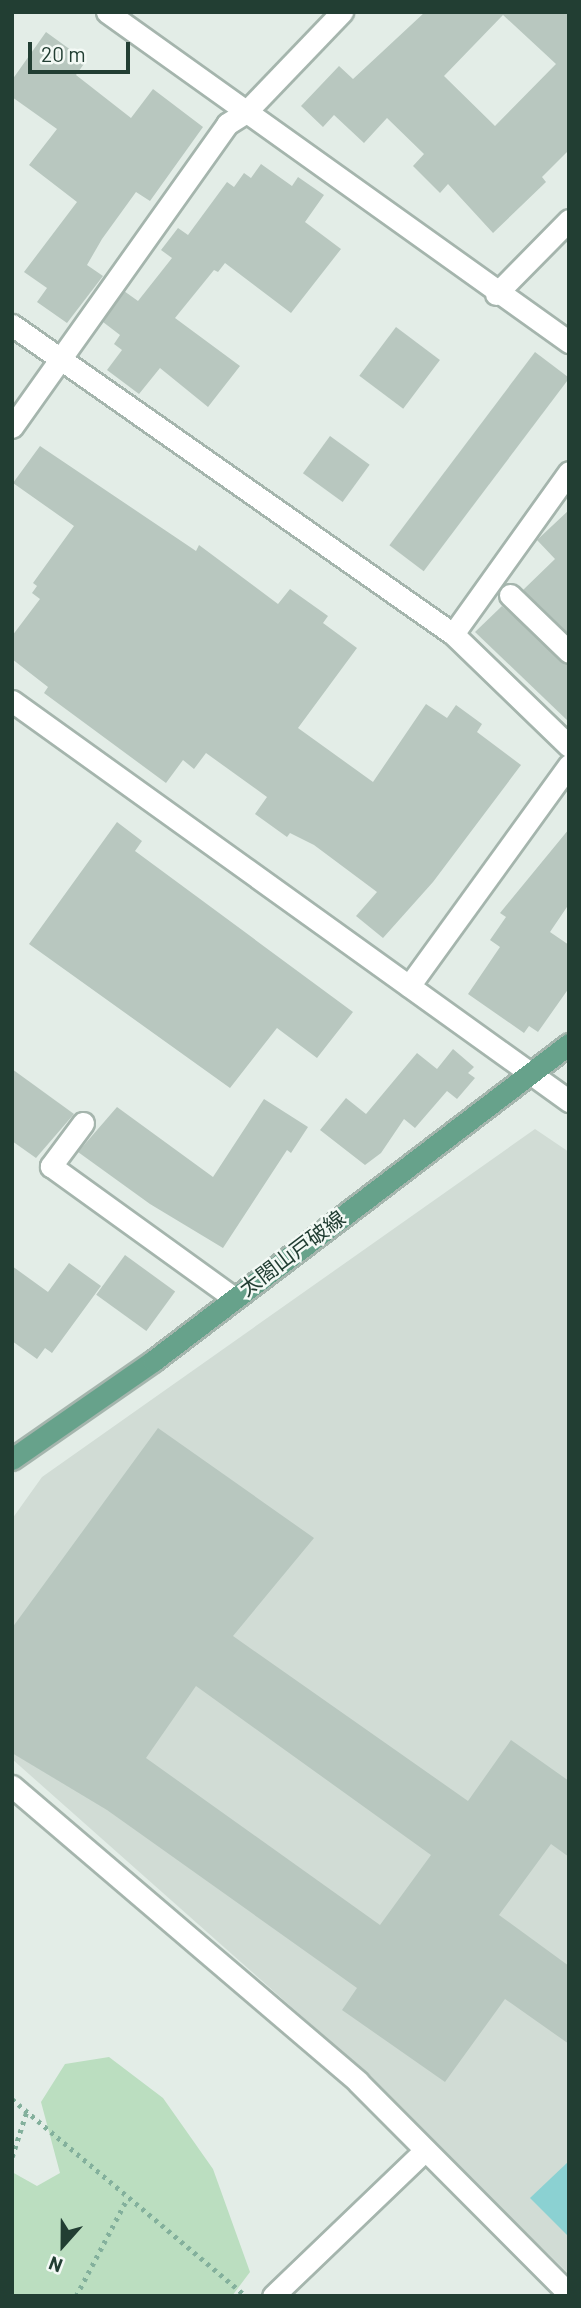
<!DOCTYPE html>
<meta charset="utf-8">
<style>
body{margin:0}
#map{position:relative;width:581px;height:2308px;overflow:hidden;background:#e3ede7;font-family:Barlow,"Noto Sans JP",sans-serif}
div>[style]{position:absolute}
.built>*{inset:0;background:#d1dcd5}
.green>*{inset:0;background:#bbdec0}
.water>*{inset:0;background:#8bd1d2}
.building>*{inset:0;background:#b8c7bf;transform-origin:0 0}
.path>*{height:4.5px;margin-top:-2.25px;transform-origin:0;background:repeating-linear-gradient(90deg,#83b09c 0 3.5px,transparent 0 8.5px)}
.roads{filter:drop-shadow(2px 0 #a5b5ad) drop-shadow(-2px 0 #a5b5ad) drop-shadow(0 2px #a5b5ad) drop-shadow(0 -2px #a5b5ad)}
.minor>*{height:21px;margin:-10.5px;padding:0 10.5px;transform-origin:10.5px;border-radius:10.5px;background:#fff}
.major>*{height:21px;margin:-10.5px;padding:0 10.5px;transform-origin:10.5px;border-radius:10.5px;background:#67a28b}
span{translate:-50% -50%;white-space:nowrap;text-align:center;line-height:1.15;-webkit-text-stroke:5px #f3f9f5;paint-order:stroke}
.street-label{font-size:21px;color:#223e33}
.frame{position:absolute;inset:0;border:14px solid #223e33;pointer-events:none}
.north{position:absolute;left:28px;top:2210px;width:70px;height:70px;-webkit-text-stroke:5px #f3f9f5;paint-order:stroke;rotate:201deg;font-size:19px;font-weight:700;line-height:28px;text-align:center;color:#223e33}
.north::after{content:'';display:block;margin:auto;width:24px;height:32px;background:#223e33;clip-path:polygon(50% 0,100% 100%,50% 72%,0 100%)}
.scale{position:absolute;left:28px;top:42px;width:102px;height:32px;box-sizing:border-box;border:4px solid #223e33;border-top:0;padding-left:9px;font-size:21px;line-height:24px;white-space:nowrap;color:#223e33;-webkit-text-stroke:5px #f3f9f5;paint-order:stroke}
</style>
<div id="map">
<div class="built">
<div style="clip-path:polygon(535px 1129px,569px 1152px,569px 2274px,314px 2027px,12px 1759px,12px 1519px,42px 1477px)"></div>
</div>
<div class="green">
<div style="clip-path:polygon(109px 2057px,163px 2098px,213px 2169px,250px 2272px,232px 2296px,12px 2296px,12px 2172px,37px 2186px,60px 2173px,41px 2102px,65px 2064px)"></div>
</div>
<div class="water">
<div style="clip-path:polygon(569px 2161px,569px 2237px,530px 2198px)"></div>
</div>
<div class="building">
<div style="clip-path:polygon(evenodd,425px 12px,569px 12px,569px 150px,542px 177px,546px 182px,493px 233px,448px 184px,440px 193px,413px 166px,424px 154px,387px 118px,364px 143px,334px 115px,323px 127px,301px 106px,339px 66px,353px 79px,425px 12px,503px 15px,556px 64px,495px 126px,444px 76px,503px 15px)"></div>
<div style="clip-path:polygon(46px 32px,86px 61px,76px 75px,131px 118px,153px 89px,203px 127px,150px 201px,136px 192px,102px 239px,87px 265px,103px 276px,67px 323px,37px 302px,47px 288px,24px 272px,77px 202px,29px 165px,57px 129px,12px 97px,12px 80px)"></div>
<div style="clip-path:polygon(261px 164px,292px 186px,298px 177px,324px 195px,305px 222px,341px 249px,291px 313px,225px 263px,218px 272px,214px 270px,175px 318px,240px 366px,208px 407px,160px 368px,139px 394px,107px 370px,122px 350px,114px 344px,120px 335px,103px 322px,124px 291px,138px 301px,172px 258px,161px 250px,178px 228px,188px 235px,227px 182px,234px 187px,244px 173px,251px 178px)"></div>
<div style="left:396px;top:327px;width:55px;height:61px;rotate:37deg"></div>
<div style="left:535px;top:352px;width:43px;height:242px;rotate:37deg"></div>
<div style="left:330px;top:436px;width:49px;height:46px;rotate:36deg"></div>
<div style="clip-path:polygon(40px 446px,196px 551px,199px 545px,278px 604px,290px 589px,328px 616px,323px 623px,357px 648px,298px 728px,373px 782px,426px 704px,447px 718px,456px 705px,482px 724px,477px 732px,521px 765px,433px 882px,383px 938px,356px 916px,377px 892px,314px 845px,290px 833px,287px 837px,255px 814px,267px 797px,206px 753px,194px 769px,183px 760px,166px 783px,44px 693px,48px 687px,12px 659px,12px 636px,40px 599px,32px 593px,37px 586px,33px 583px,74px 526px,13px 483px)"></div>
<div style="clip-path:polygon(569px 510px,569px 634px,523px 590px,555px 559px,537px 540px)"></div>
<div style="clip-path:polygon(502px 606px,569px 665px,569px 722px,475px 632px)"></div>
<div style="clip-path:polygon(117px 822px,142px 841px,135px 851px,353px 1012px,317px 1058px,277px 1028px,230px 1088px,29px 944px)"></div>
<div style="clip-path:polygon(569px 829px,569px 904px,550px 932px,569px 945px,569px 988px,538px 1032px,529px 1026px,524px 1033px,468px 994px,500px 947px,490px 940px,506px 917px,500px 913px)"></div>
<div style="clip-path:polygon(453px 1049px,474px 1067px,468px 1073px,475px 1078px,457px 1099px,447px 1091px,415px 1128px,404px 1119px,381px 1153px,365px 1165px,320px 1130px,346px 1098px,366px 1114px,417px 1053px,437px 1069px)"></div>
<div style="clip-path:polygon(12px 1069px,74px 1114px,36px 1158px,12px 1141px)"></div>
<div style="clip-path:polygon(264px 1099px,308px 1127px,291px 1153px,287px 1150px,223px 1248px,150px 1204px,78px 1152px,117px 1107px,213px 1177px)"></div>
<div style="left:125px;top:1255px;width:62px;height:49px;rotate:36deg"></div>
<div style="clip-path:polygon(69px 1263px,101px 1286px,52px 1353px,45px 1348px,37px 1359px,12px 1341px,12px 1266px,48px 1292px)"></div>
<div style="clip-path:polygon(evenodd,158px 1428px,314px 1538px,233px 1636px,468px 1801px,511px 1740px,569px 1781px,569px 1857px,551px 1844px,499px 1915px,569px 1966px,569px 2044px,505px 1999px,445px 2082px,342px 2010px,357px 1988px,107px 1810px,12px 1753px,12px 1628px,158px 1428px,196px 1686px,431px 1855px,380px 1925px,146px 1758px,196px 1686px)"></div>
</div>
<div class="path">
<div style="left:12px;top:2099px;width:306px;rotate:40.1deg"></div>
<div style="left:12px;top:2157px;width:49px;rotate:-72.3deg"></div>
<div style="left:76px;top:2296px;width:110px;rotate:-62.3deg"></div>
</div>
<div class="roads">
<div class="minor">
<div style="left:107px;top:12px;width:568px;rotate:35.54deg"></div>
<div style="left:496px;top:294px;width:104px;rotate:-45.4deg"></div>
<div style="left:12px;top:325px;width:538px;rotate:35.02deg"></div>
<div style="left:453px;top:634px;width:161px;rotate:44deg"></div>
<div style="left:12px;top:427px;width:372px;rotate:-54.6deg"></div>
<div style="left:227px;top:124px;width:22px;rotate:-32deg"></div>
<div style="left:246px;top:112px;width:139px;rotate:-46.2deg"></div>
<div style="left:510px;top:595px;width:82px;rotate:44deg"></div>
<div style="left:453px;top:634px;width:199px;rotate:-54.4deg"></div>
<div style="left:12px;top:701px;width:686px;rotate:35.68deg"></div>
<div style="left:409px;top:986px;width:273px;rotate:-54.1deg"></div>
<div style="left:83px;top:1123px;width:54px;rotate:126.7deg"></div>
<div style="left:51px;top:1166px;width:226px;rotate:35.8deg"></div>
<div style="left:12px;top:1786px;width:455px;rotate:40.5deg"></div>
<div style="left:358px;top:2082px;width:299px;rotate:45.1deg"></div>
<div style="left:273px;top:2296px;width:208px;rotate:-43.8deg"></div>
</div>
<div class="major">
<div style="left:12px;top:1459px;width:172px;rotate:-34.8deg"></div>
<div style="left:153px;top:1361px;width:523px;rotate:-37.31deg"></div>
</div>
</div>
<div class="street-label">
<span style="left:292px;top:1253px;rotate:-37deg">太閤山戸破線</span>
</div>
<div class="frame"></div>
<div class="north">N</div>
<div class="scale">20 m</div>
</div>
